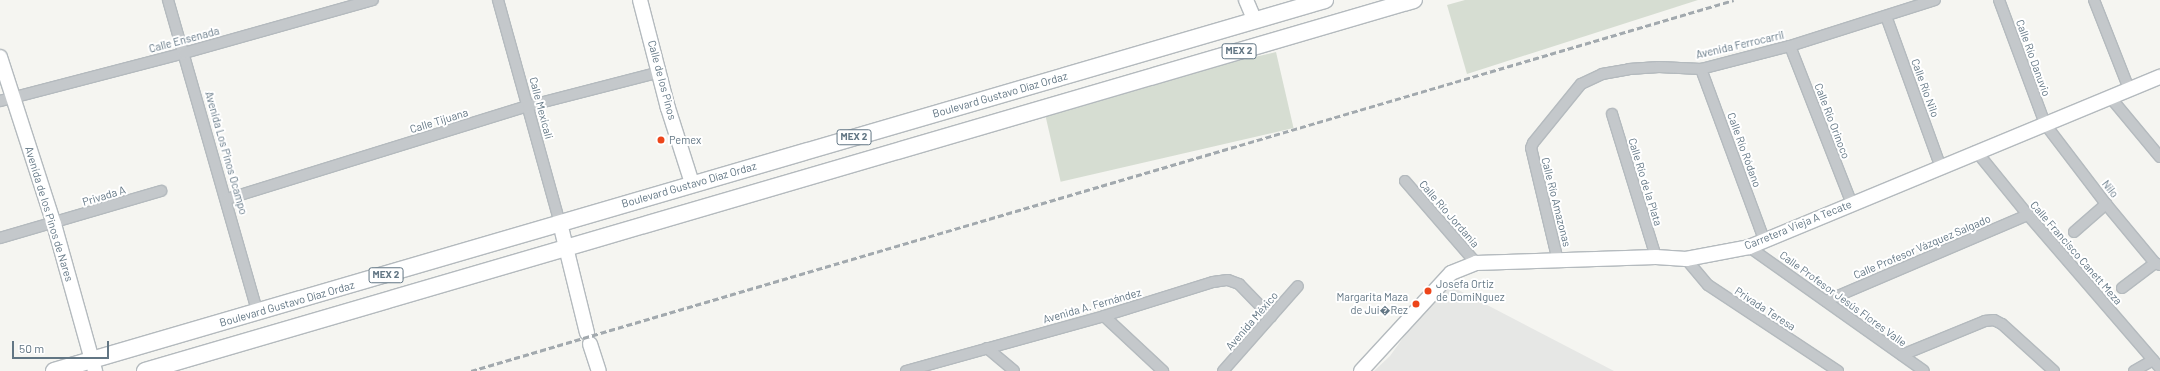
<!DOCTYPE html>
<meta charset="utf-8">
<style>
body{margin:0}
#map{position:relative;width:2160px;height:371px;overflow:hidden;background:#f5f5f1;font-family:Barlow,sans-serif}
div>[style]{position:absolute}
.built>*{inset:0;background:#e6e7e5}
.green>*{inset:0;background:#d6ddd2;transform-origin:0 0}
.roads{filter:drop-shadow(1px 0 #b4babe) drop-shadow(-1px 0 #b4babe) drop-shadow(0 1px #b4babe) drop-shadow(0 -1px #b4babe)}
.street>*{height:10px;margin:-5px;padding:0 5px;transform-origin:5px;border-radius:5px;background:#c4c8cb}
.secondary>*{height:14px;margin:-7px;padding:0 7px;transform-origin:7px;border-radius:7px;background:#fff}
.primary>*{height:16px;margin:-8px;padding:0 8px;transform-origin:8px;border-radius:8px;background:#fff}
.rail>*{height:3px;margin-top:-1.5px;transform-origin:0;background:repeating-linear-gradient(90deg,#a2a9ae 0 6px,transparent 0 9px)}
.dots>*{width:11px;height:11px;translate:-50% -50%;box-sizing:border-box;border:2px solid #fff;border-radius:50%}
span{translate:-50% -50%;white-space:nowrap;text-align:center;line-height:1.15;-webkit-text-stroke:4px #fff;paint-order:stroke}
.shield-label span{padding:1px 3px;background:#fff;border:1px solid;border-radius:3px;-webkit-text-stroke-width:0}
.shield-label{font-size:10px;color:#627684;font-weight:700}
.street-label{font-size:11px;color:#627684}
.poi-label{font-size:11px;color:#627684}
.left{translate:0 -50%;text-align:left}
.right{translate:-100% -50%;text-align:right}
.scale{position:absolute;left:12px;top:341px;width:97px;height:18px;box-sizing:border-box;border:2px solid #627684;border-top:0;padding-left:5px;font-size:12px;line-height:14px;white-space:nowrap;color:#627684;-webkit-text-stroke:3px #fff;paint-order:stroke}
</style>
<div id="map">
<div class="built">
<div style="clip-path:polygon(1443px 282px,1614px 371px,1374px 371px,1390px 356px)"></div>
</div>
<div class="green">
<div style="clip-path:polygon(1465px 0,1698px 0,1467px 74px,1447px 5px)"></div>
<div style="left:1276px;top:52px;width:78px;height:239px;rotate:77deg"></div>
</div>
<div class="roads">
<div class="street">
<div style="left:168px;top:0;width:326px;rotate:74deg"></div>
<div style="left:498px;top:0;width:231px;rotate:74.5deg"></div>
<div style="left:1999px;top:0;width:132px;rotate:69.6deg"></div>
<div style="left:2045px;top:124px;width:101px;rotate:52.7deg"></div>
<div style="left:2106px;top:204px;width:77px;rotate:50.3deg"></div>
<div style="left:2155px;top:263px;width:5px;rotate:22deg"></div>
<div style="left:2094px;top:0;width:96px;rotate:68.5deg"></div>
<div style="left:1886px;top:16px;width:162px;rotate:70.1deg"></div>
<div style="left:1790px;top:46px;width:170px;rotate:68.6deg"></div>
<div style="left:1701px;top:69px;width:181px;rotate:69.7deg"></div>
<div style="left:2110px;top:97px;width:78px;rotate:50.2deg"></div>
<div style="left:0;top:101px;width:190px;rotate:-14.6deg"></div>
<div style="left:184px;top:53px;width:196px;rotate:-15.7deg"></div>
<div style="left:1612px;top:114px;width:150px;rotate:72.9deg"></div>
<div style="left:1976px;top:151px;width:82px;rotate:50.9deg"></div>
<div style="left:2028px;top:215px;width:202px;rotate:49.2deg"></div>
<div style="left:1405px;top:181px;width:108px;rotate:49.1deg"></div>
<div style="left:227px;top:199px;width:315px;rotate:-17.2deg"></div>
<div style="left:528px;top:106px;width:136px;rotate:-14.4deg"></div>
<div style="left:2074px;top:232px;width:43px;rotate:-41.2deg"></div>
<div style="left:0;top:238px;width:168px;rotate:-16.3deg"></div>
<div style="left:1749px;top:247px;width:214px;rotate:35.3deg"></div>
<div style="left:1686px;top:259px;width:34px;rotate:50deg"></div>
<div style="left:1708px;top:285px;width:156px;rotate:33.5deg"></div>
<div style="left:1558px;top:261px;width:116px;rotate:-103.4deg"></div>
<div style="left:1531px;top:148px;width:5px;rotate:-68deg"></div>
<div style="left:1533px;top:143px;width:76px;rotate:-50.9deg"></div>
<div style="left:1581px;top:84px;width:23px;rotate:-25deg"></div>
<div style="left:1602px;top:74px;width:27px;rotate:-10deg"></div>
<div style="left:1629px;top:69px;width:30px;rotate:-4deg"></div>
<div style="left:1659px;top:67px;width:42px;rotate:2.7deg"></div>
<div style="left:1701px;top:69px;width:92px;rotate:-14.5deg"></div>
<div style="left:1790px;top:46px;width:152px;rotate:-17.6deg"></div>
<div style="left:2122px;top:288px;width:41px;rotate:-37.1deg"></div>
<div style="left:1826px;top:301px;width:220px;rotate:-23.1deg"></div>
<div style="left:1104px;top:316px;width:81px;rotate:43deg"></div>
<div style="left:987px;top:348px;width:35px;rotate:40deg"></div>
<div style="left:1902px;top:355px;width:90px;rotate:-22.3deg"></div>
<div style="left:1985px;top:321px;width:9px;rotate:-6deg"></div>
<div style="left:1994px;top:320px;width:9px;rotate:27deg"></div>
<div style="left:2002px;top:324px;width:70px;rotate:42.1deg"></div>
<div style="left:906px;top:371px;width:205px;rotate:-15.5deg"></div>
<div style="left:1104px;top:316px;width:114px;rotate:-17.3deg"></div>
<div style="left:1213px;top:282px;width:15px;rotate:-8deg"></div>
<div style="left:1228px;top:280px;width:12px;rotate:20deg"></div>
<div style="left:1239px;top:284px;width:46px;rotate:45.9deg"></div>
<div style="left:1223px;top:371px;width:113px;rotate:-48.6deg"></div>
<div style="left:2134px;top:371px;width:22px;rotate:-30deg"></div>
</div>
<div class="secondary">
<div style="left:640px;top:0;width:112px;rotate:75.5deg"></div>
<div style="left:668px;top:108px;width:79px;rotate:72.3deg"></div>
<div style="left:1246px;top:0;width:21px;rotate:67deg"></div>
<div style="left:0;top:57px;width:176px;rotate:72.1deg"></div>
<div style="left:54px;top:224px;width:153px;rotate:74.4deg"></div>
<div style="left:560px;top:223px;width:113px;rotate:76.2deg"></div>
<div style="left:590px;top:344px;width:28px;rotate:72deg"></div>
<div style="left:1361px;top:371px;width:133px;rotate:-47.4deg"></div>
<div style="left:1451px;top:273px;width:27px;rotate:-22deg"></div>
<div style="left:1476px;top:263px;width:180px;rotate:-1.9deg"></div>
<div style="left:1656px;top:257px;width:30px;rotate:4deg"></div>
<div style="left:1686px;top:259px;width:64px;rotate:-10.8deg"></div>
<div style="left:1749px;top:247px;width:445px;rotate:-22.5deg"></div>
</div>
<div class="primary">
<div style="left:54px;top:371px;width:1324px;rotate:-16.27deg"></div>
<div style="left:145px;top:371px;width:1322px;rotate:-16.3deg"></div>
</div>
</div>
<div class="rail">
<div style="left:471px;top:371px;width:1316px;rotate:-16.37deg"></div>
</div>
<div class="dots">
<div style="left:661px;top:140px;background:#ed451a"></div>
<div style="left:1428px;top:291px;background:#ed451a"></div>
<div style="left:1416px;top:304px;background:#ed451a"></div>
</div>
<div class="shield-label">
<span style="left:1239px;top:51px">MEX 2</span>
<span style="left:854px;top:137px">MEX 2</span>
<span style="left:386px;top:275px">MEX 2</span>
</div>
<div class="street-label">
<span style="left:184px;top:40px;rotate:-15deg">Calle Ensenada</span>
<span style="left:1740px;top:45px;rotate:-13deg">Avenida Ferrocarril</span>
<span style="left:2033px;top:58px;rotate:70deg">Calle Río Danuvio</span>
<span style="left:662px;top:80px;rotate:75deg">Calle de los Pinos</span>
<span style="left:1925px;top:88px;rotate:70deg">Calle Río Nilo</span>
<span style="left:1000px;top:95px;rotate:-16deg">Boulevard Gustavo Díaz Ordaz</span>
<span style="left:541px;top:108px;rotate:75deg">Calle Mexicali</span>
<span style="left:439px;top:121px;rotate:-17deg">Calle Tijuana</span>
<span style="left:1832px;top:121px;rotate:69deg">Calle Río Orinoco</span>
<span style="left:1744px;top:150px;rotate:70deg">Calle Río Ródano</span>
<span style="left:226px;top:153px;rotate:74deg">Avenida Los Pinos Ocampo</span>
<span style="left:1645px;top:182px;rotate:73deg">Calle Río de la Plata</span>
<span style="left:689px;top:185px;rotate:-16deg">Boulevard Gustavo Díaz Ordaz</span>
<span style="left:2110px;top:189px;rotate:52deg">Nilo</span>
<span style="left:104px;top:196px;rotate:-17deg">Privada A</span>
<span style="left:1556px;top:202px;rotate:76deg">Calle Río Amazonas</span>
<span style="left:49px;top:214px;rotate:73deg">Avenida de los Pinos de Nares</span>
<span style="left:1449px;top:214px;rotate:49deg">Calle Río Jordania</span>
<span style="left:1798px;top:225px;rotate:-22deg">Carretera Vieja A Tecate</span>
<span style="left:1922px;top:247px;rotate:-23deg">Calle Profesor Vázquez Salgado</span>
<span style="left:2076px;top:253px;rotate:49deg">Calle Francisco Canett Meza</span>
<span style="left:1843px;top:299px;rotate:36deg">Calle Profesor Jesús Flores Valle</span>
<span style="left:287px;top:304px;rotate:-16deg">Boulevard Gustavo Díaz Ordaz</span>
<span style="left:1092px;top:306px;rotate:-16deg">Avenida A. Fernández</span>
<span style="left:1765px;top:309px;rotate:33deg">Privada Teresa</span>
<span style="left:1252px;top:321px;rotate:-49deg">Avenida México</span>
</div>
<div class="poi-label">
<span class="left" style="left:669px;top:140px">Pemex</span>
<span class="left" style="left:1436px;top:291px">Josefa Ortiz<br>de DomiNguez</span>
<span class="right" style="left:1408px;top:304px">Margarita Maza<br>de Jui�Rez</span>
</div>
<div class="scale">50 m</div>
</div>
